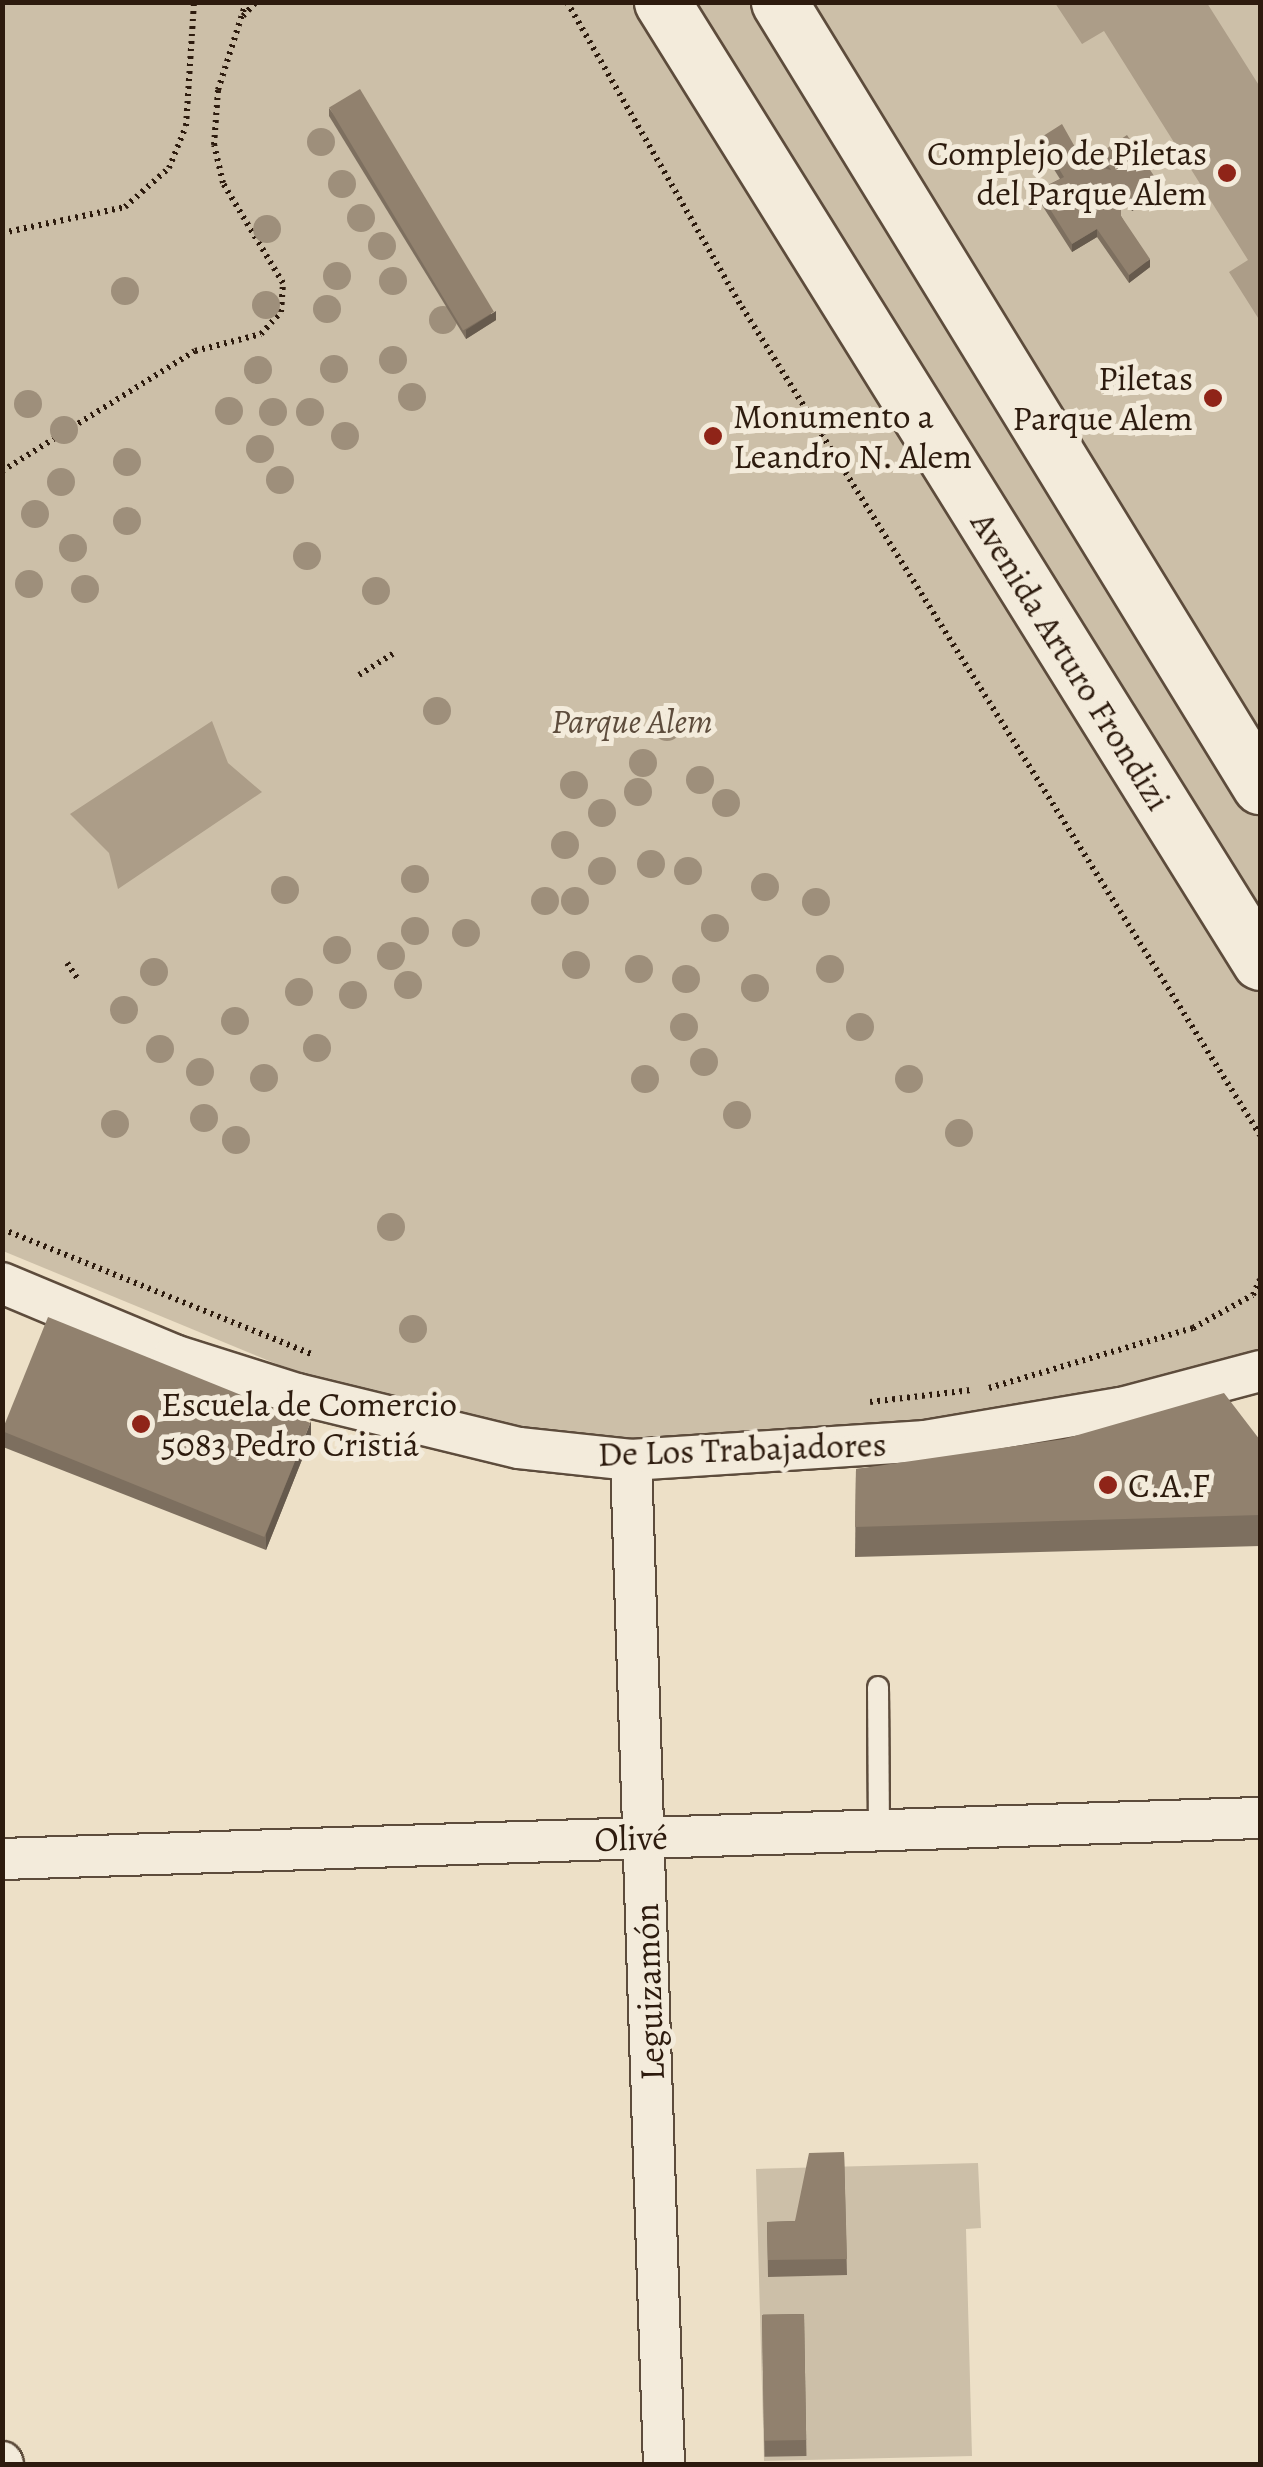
<!DOCTYPE html>
<meta charset="utf-8">
<style>
body{margin:0}
#map{position:relative;width:1263px;height:2467px;overflow:hidden;background:#ede0c7;font-family:Alegreya,serif}
div>[style]{position:absolute}
.green>*{inset:0;background:#ccbfa8}
.water>*{inset:0;background:#ac9d88}
.path>*{height:6px;margin-top:-3px;transform-origin:0;background:repeating-linear-gradient(90deg,#2d1b0e 0 2.5px,transparent 0 7.5px)}
.roads{filter:drop-shadow(2px 0 #5d4c3c) drop-shadow(-2px 0 #5d4c3c) drop-shadow(0 2px #5d4c3c) drop-shadow(0 -2px #5d4c3c)}
.service>*{height:20px;margin:-10px;padding:0 10px;transform-origin:10px;border-radius:10px;background:#f3ebdb}
.minor>*{height:40px;margin:-20px;padding:0 20px;transform-origin:20px;border-radius:20px;background:#f3ebdb}
.secondary>*{height:55px;margin:-27.5px;padding:0 27.5px;transform-origin:27.5px;border-radius:27.5px;background:#f3ebdb}
.trees>*{width:28px;height:28px;margin:-14px;border-radius:50%;background:#9e8f7b}
.wall>*{inset:0;background:#7d6f5f;transform-origin:0 0}
.shaded-wall>*{inset:0;background:#665a4d}
.building>*{inset:0;background:#91816e;transform-origin:0 0}
.dots>*{width:28px;height:28px;translate:-50% -50%;box-sizing:border-box;border:5px solid #f3ebdb;border-radius:50%}
span{translate:-50% -50%;white-space:nowrap;text-align:center;line-height:1.15;-webkit-text-stroke:10px #f3ebdb;paint-order:stroke}
.poi-label{font-size:35px;color:#2d1b0e}
.right{translate:-100% -50%;text-align:right}
.left{translate:0 -50%;text-align:left}
.street-label{font-size:35px;color:#2d1b0e}
.park-label{font-size:35px;color:#5d4c3c;font-style:italic}
.frame{position:absolute;inset:0;border:5px solid #2d1b0e;pointer-events:none}
</style>
<div id="map">
<div class="green">
<div style="clip-path:polygon(2px 3px,1260px 3px,1260px 1351px,1074px 1397px,875px 1431px,659px 1440px,461px 1423px,279px 1365px,3px 1251px)"></div>
<div style="clip-path:polygon(978px 2163px,981px 2228px,966px 2229px,972px 2456px,764px 2461px,756px 2169px)"></div>
</div>
<div class="water">
<div style="clip-path:polygon(1055px 3px,1207px 3px,1260px 87px,1260px 321px,1229px 272px,1248px 260px,1104px 31px,1082px 44px)"></div>
<div style="clip-path:polygon(212px 721px,228px 763px,262px 792px,118px 889px,109px 853px,70px 814px)"></div>
</div>
<div class="path">
<div style="left:567px;top:2px;width:352px;rotate:60.2deg"></div>
<div style="left:742px;top:307px;width:977px;rotate:57.97deg"></div>
<div style="left:243px;top:16px;width:19px;rotate:-47deg"></div>
<div style="left:2px;top:233px;width:126px;rotate:-11.9deg"></div>
<div style="left:125px;top:207px;width:59px;rotate:-41.6deg"></div>
<div style="left:169px;top:168px;width:45px;rotate:-68deg"></div>
<div style="left:186px;top:126px;width:124px;rotate:-86.3deg"></div>
<div style="left:2px;top:471px;width:227px;rotate:-31.9deg"></div>
<div style="left:195px;top:351px;width:68px;rotate:-14.4deg"></div>
<div style="left:261px;top:334px;width:30px;rotate:-48deg"></div>
<div style="left:281px;top:312px;width:29px;rotate:-86deg"></div>
<div style="left:283px;top:283px;width:117px;rotate:-121deg"></div>
<div style="left:223px;top:183px;width:39px;rotate:-103deg"></div>
<div style="left:214px;top:145px;width:55px;rotate:-85.8deg"></div>
<div style="left:218px;top:90px;width:92px;rotate:-72.3deg"></div>
<div style="left:359px;top:675px;width:40px;rotate:-32deg"></div>
<div style="left:67px;top:963px;width:18px;rotate:56deg"></div>
<div style="left:2px;top:1229px;width:334px;rotate:22deg"></div>
<div style="left:989px;top:1388px;width:213px;rotate:-16.4deg"></div>
<div style="left:1193px;top:1328px;width:68px;rotate:-28.8deg"></div>
<div style="left:1253px;top:1295px;width:17px;rotate:-66deg"></div>
<div style="left:870px;top:1402px;width:102px;rotate:-6.8deg"></div>
</div>
<div class="roads">
<div class="service">
<div style="left:878px;top:1687px;width:143px;rotate:89.6deg"></div>
</div>
<div class="minor">
<div style="left:2px;top:1283px;width:186px;rotate:22.7deg"></div>
<div style="left:174px;top:1355px;width:129px;rotate:17.6deg"></div>
<div style="left:297px;top:1394px;width:228px;rotate:13.7deg"></div>
<div style="left:519px;top:1448px;width:113px;rotate:6.1deg"></div>
<div style="left:631px;top:1460px;width:295px;rotate:-3.7deg"></div>
<div style="left:925px;top:1441px;width:199px;rotate:-9.6deg"></div>
<div style="left:1121px;top:1408px;width:144px;rotate:-14.9deg"></div>
<div style="left:631px;top:1460px;width:1005px;rotate:88.12deg"></div>
<div style="left:2px;top:1859px;width:1259px;rotate:-1.87deg"></div>
<div style="left:2px;top:2462px;width:2px;rotate:63deg"></div>
</div>
<div class="secondary">
<div style="left:662px;top:2px;width:1131px;rotate:58.08deg"></div>
<div style="left:779px;top:2px;width:920px;rotate:58.47deg"></div>
</div>
</div>
<div class="trees">
<div style="left:321px;top:142px"></div>
<div style="left:342px;top:184px"></div>
<div style="left:361px;top:218px"></div>
<div style="left:267px;top:229px"></div>
<div style="left:382px;top:246px"></div>
<div style="left:337px;top:276px"></div>
<div style="left:393px;top:281px"></div>
<div style="left:125px;top:291px"></div>
<div style="left:266px;top:305px"></div>
<div style="left:327px;top:309px"></div>
<div style="left:443px;top:320px"></div>
<div style="left:393px;top:360px"></div>
<div style="left:334px;top:369px"></div>
<div style="left:258px;top:370px"></div>
<div style="left:412px;top:397px"></div>
<div style="left:28px;top:404px"></div>
<div style="left:229px;top:411px"></div>
<div style="left:273px;top:412px"></div>
<div style="left:310px;top:412px"></div>
<div style="left:64px;top:430px"></div>
<div style="left:345px;top:436px"></div>
<div style="left:260px;top:449px"></div>
<div style="left:127px;top:462px"></div>
<div style="left:280px;top:480px"></div>
<div style="left:61px;top:482px"></div>
<div style="left:35px;top:514px"></div>
<div style="left:127px;top:521px"></div>
<div style="left:73px;top:548px"></div>
<div style="left:307px;top:556px"></div>
<div style="left:29px;top:584px"></div>
<div style="left:85px;top:589px"></div>
<div style="left:376px;top:591px"></div>
<div style="left:437px;top:711px"></div>
<div style="left:667px;top:727px"></div>
<div style="left:643px;top:763px"></div>
<div style="left:700px;top:780px"></div>
<div style="left:574px;top:785px"></div>
<div style="left:638px;top:792px"></div>
<div style="left:726px;top:803px"></div>
<div style="left:602px;top:813px"></div>
<div style="left:565px;top:845px"></div>
<div style="left:651px;top:864px"></div>
<div style="left:602px;top:871px"></div>
<div style="left:688px;top:871px"></div>
<div style="left:415px;top:879px"></div>
<div style="left:765px;top:887px"></div>
<div style="left:285px;top:890px"></div>
<div style="left:545px;top:901px"></div>
<div style="left:575px;top:901px"></div>
<div style="left:816px;top:902px"></div>
<div style="left:715px;top:928px"></div>
<div style="left:415px;top:931px"></div>
<div style="left:466px;top:933px"></div>
<div style="left:337px;top:950px"></div>
<div style="left:391px;top:956px"></div>
<div style="left:576px;top:965px"></div>
<div style="left:639px;top:969px"></div>
<div style="left:830px;top:969px"></div>
<div style="left:154px;top:972px"></div>
<div style="left:686px;top:979px"></div>
<div style="left:408px;top:985px"></div>
<div style="left:755px;top:988px"></div>
<div style="left:299px;top:992px"></div>
<div style="left:353px;top:995px"></div>
<div style="left:124px;top:1010px"></div>
<div style="left:235px;top:1021px"></div>
<div style="left:684px;top:1027px"></div>
<div style="left:860px;top:1027px"></div>
<div style="left:317px;top:1048px"></div>
<div style="left:160px;top:1049px"></div>
<div style="left:704px;top:1062px"></div>
<div style="left:200px;top:1072px"></div>
<div style="left:264px;top:1078px"></div>
<div style="left:645px;top:1079px"></div>
<div style="left:909px;top:1079px"></div>
<div style="left:737px;top:1115px"></div>
<div style="left:204px;top:1118px"></div>
<div style="left:115px;top:1124px"></div>
<div style="left:959px;top:1133px"></div>
<div style="left:236px;top:1140px"></div>
<div style="left:391px;top:1227px"></div>
<div style="left:413px;top:1329px"></div>
</div>
<div class="wall">
<div style="clip-path:polygon(329px 108px,496px 320px,466px 339px,329px 116px)"></div>
<div style="clip-path:polygon(1040px 138px,1084px 163px,1104px 168px,1100px 162px,1100px 153px,1160px 194px,1132px 211px,1121px 195px,1121px 216px,1150px 267px,1129px 283px,1097px 237px,1072px 252px,1038px 199px,1038px 190px,1060px 179px,1040px 147px)"></div>
<div style="clip-path:polygon(3px 1431px,311px 1437px,266px 1550px,3px 1447px)"></div>
<div style="clip-path:polygon(1260px 1440px,1260px 1546px,855px 1557px,856px 1469px)"></div>
<div style="clip-path:polygon(844px 2152px,847px 2275px,768px 2277px,767px 2222px,795px 2221px)"></div>
<div style="left:804px;top:2314px;width:142px;height:42px;rotate:89deg"></div>
</div>
<div class="shaded-wall">
<div style="clip-path:polygon(1160px 185px,1160px 194px,1132px 211px,1132px 203px)"></div>
<div style="clip-path:polygon(1097px 229px,1097px 237px,1072px 252px,1072px 244px)"></div>
<div style="clip-path:polygon(1150px 259px,1150px 267px,1129px 283px,1129px 275px)"></div>
<div style="clip-path:polygon(496px 311px,496px 320px,466px 339px,466px 330px)"></div>
<div style="clip-path:polygon(311px 1421px,311px 1437px,266px 1550px,266px 1534px)"></div>
</div>
<div class="building">
<div style="left:360px;top:89px;width:260px;height:36px;rotate:59deg"></div>
<div style="clip-path:polygon(1062px 124px,1084px 163px,1111px 170px,1100px 153px,1127px 135px,1160px 185px,1132px 203px,1121px 187px,1121px 216px,1150px 259px,1129px 275px,1097px 229px,1072px 244px,1038px 190px,1064px 177px,1040px 138px)"></div>
<div style="left:48px;top:1317px;width:283px;height:123px;rotate:22deg"></div>
<div style="clip-path:polygon(1224px 1393px,1260px 1440px,1260px 1515px,855px 1527px,856px 1469px,1064px 1439px)"></div>
<div style="clip-path:polygon(844px 2152px,847px 2259px,768px 2260px,767px 2222px,795px 2221px,809px 2153px)"></div>
<div style="left:804px;top:2314px;width:126px;height:42px;rotate:89deg"></div>
</div>
<div class="dots">
<div style="left:1227px;top:173px;background:#8f2418"></div>
<div style="left:1213px;top:398px;background:#8f2418"></div>
<div style="left:713px;top:436px;background:#8f2418"></div>
<div style="left:141px;top:1424px;background:#8f2418"></div>
<div style="left:1108px;top:1485px;background:#8f2418"></div>
</div>
<div class="poi-label">
<span class="right" style="left:1207px;top:173px">Complejo de Piletas<br>del Parque Alem</span>
<span class="right" style="left:1193px;top:398px">Piletas<br>Parque Alem</span>
<span class="left" style="left:733px;top:436px">Monumento a<br>Leandro N. Alem</span>
<span class="left" style="left:161px;top:1424px">Escuela de Comercio<br>5083 Pedro Cristiá</span>
<span class="left" style="left:1128px;top:1485px">C.A.F</span>
</div>
<div class="street-label">
<span style="left:1071px;top:661px;rotate:58deg">Avenida Arturo Frondizi</span>
<span style="left:742px;top:1449px;rotate:-2deg">De Los Trabajadores</span>
<span style="left:631px;top:1838px;rotate:-2deg">Olivé</span>
<span style="left:649px;top:1992px;rotate:-92deg">Leguizamón</span>
</div>
<div class="park-label">
<span style="left:632px;top:721px">Parque Alem</span>
</div>
<div class="frame"></div>
</div>
